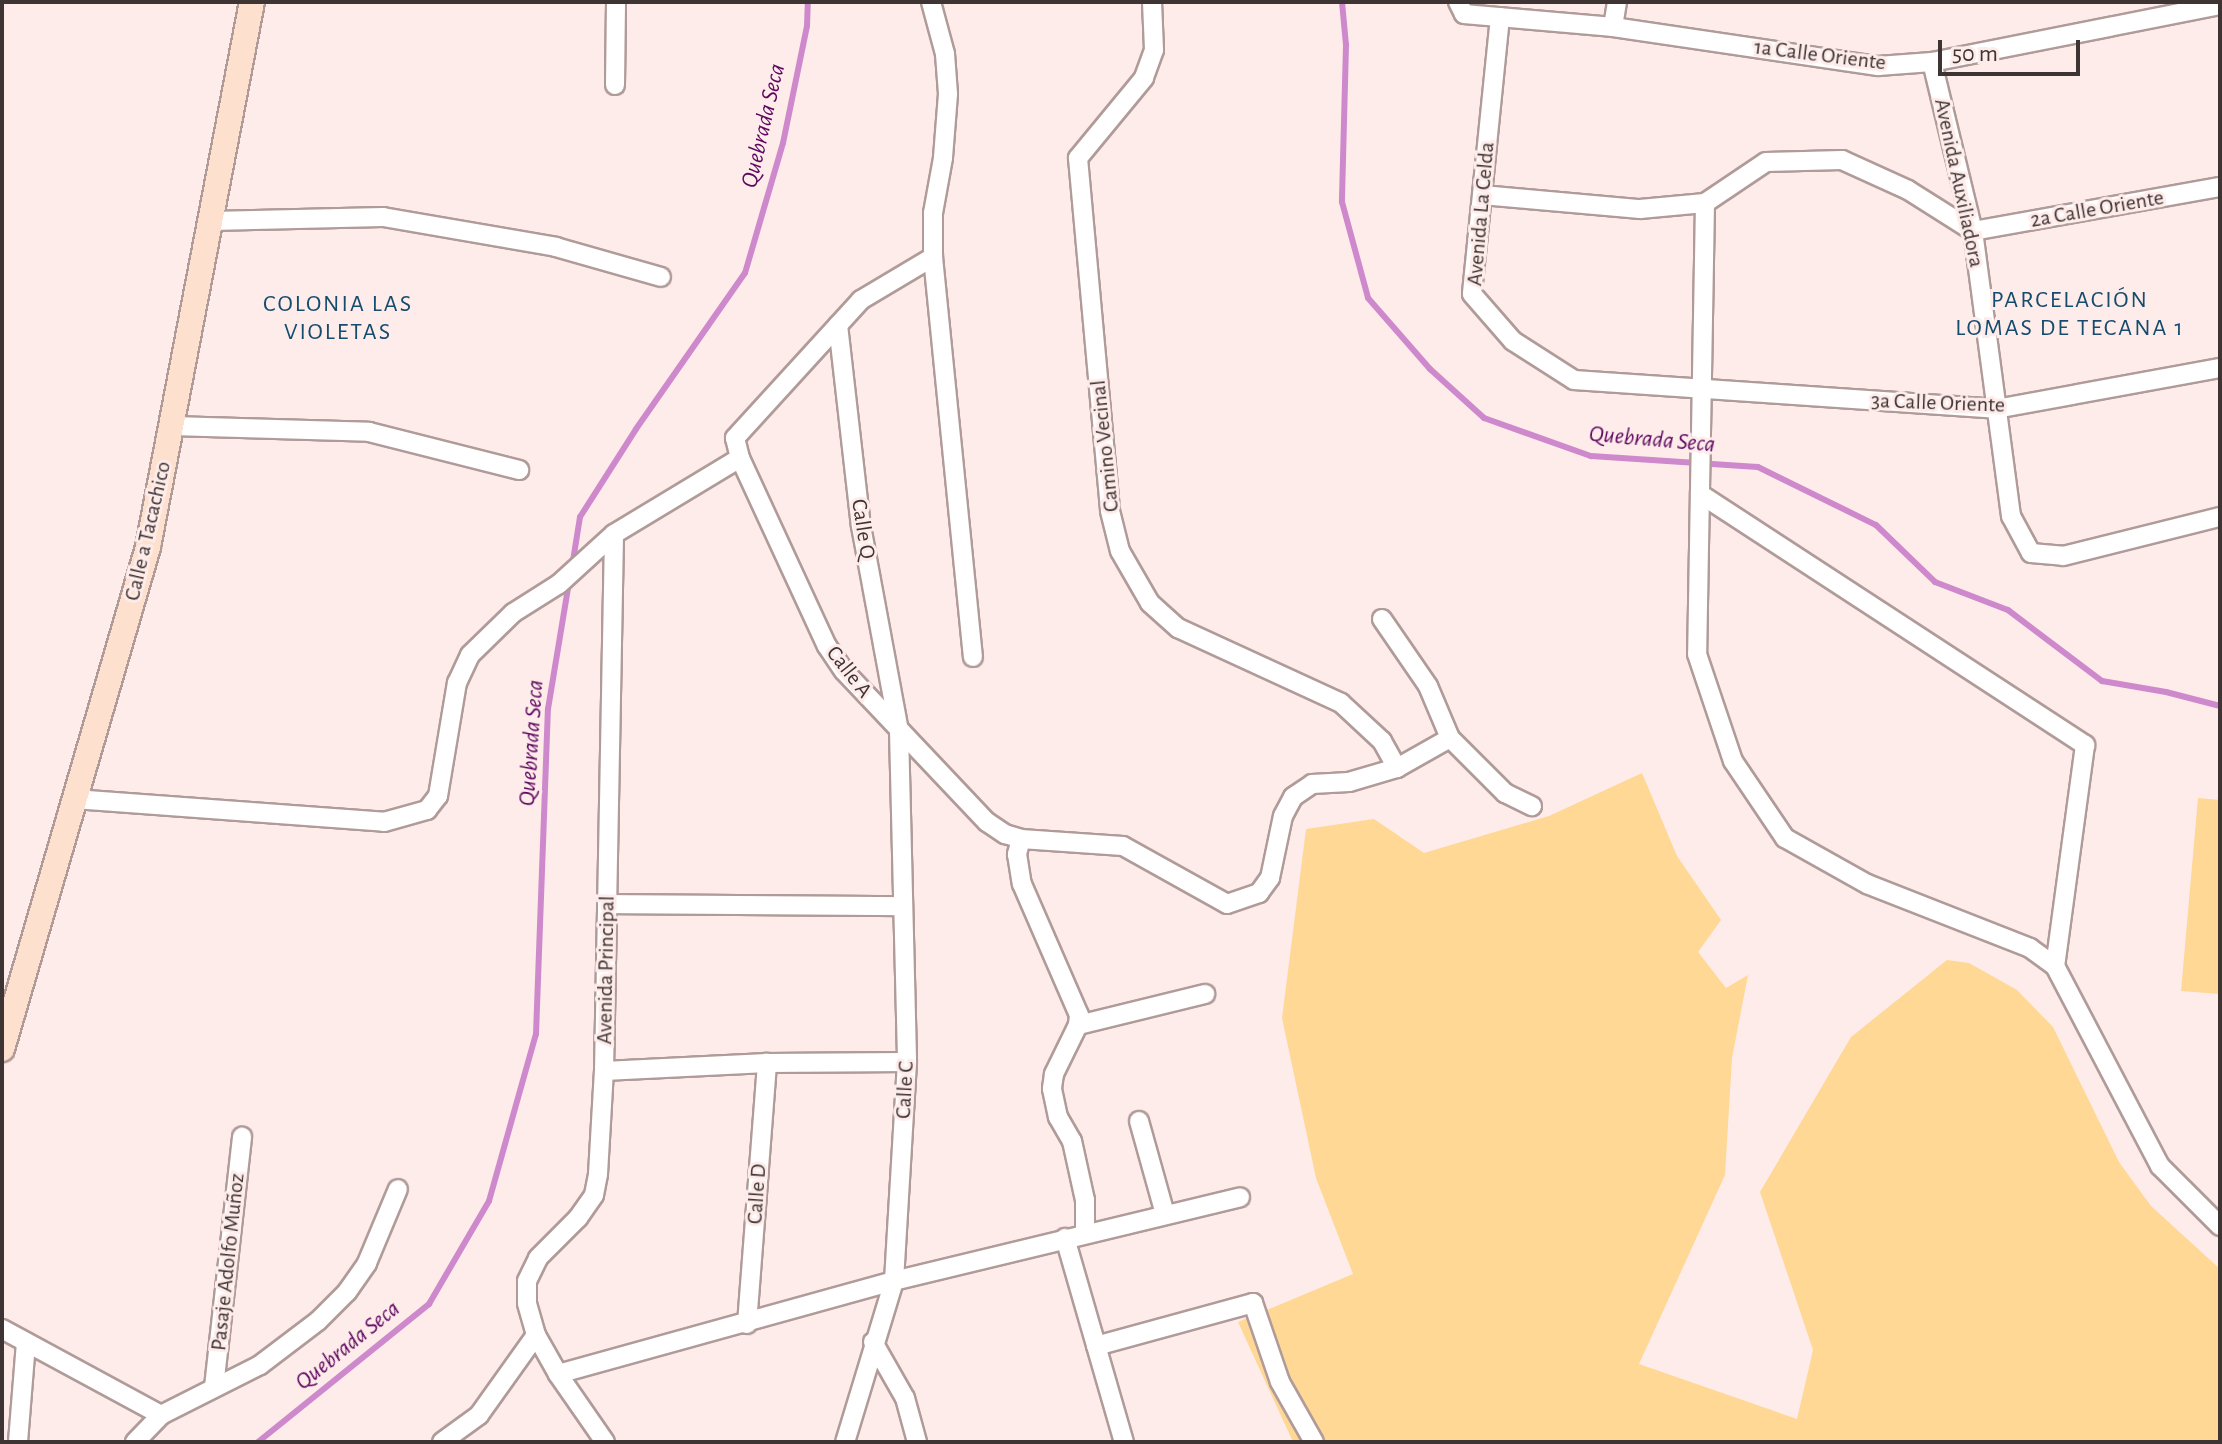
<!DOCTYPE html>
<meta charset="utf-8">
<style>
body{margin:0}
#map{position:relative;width:2222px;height:1444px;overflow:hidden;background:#feecea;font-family:"Alegreya Sans",sans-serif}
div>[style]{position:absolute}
.green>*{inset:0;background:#fed894}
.stream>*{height:6px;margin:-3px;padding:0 3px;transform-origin:3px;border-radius:3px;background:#ce89cc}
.roads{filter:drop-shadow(2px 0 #b09b99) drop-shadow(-2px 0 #b09b99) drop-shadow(0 2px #b09b99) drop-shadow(0 -2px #b09b99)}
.minor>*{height:18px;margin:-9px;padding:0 9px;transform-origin:9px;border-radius:9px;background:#fff}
.secondary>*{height:24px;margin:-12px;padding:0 12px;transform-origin:12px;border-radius:12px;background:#fde0cd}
span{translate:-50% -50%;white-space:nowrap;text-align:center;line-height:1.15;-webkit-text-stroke:6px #feecea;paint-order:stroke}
.street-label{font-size:22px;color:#3d3433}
.water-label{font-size:24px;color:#5d065f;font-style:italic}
.neighbourhood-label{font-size:24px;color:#154b6d;letter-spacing:2px}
.frame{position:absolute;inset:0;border:4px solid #3d3433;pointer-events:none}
.scale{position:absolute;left:1938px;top:40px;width:142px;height:36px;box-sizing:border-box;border:4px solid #3d3433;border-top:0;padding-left:10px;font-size:24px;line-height:28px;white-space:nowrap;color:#3d3433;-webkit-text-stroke:6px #feecea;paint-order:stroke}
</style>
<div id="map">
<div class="green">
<div style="clip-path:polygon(1642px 773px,1677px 856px,1721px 920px,1698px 952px,1726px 988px,1748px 975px,1732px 1058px,1725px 1175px,1639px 1364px,1797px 1419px,1813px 1350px,1760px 1192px,1851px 1037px,1947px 960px,1969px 963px,2017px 990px,2053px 1027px,2119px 1162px,2151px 1206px,2220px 1269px,2220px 1442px,1293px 1442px,1238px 1322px,1353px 1274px,1316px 1178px,1282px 1018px,1306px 829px,1374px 819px,1424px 853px,1549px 816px)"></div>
<div style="clip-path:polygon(2198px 798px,2220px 800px,2220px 994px,2181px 991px)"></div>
</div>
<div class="stream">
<div style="left:1342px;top:2px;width:43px;rotate:84.7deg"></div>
<div style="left:1346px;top:45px;width:157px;rotate:91.5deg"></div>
<div style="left:1342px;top:202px;width:99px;rotate:74.8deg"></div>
<div style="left:1368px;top:298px;width:94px;rotate:48.9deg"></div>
<div style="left:1430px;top:369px;width:73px;rotate:42.2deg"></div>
<div style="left:1484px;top:418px;width:114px;rotate:19.6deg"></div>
<div style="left:1591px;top:456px;width:167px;rotate:3.8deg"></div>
<div style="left:1758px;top:467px;width:131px;rotate:26.2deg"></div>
<div style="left:1876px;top:525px;width:82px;rotate:44deg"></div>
<div style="left:1935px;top:582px;width:78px;rotate:21deg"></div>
<div style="left:2008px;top:610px;width:118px;rotate:37.1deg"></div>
<div style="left:2102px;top:681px;width:65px;rotate:9.8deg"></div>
<div style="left:2166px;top:692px;width:56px;rotate:14.5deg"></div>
<div style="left:572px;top:567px;width:51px;rotate:-80.9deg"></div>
<div style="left:580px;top:517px;width:104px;rotate:-57.5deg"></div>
<div style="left:636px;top:429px;width:190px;rotate:-55.1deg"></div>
<div style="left:745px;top:273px;width:135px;rotate:-73.7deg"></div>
<div style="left:783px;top:143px;width:119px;rotate:-78.4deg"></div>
<div style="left:807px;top:26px;width:24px;rotate:-88deg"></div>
<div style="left:258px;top:1442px;width:220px;rotate:-38.9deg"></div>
<div style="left:429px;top:1304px;width:119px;rotate:-59.8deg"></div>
<div style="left:489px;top:1201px;width:173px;rotate:-74.3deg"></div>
<div style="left:536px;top:1034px;width:325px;rotate:-87.9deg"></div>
<div style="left:548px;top:709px;width:129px;rotate:-80.6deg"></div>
</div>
<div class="roads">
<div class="minor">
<div style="left:931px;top:2px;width:54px;rotate:74.9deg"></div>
<div style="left:945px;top:54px;width:40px;rotate:85.7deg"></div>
<div style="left:948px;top:94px;width:64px;rotate:94.5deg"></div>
<div style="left:943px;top:158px;width:56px;rotate:100.3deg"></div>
<div style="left:933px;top:213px;width:44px;rotate:90deg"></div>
<div style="left:933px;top:257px;width:84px;rotate:149.2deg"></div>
<div style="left:861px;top:300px;width:187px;rotate:132.4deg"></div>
<div style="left:735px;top:438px;width:21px;rotate:76deg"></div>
<div style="left:740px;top:458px;width:207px;rotate:65.2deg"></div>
<div style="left:827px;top:646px;width:30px;rotate:56deg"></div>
<div style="left:844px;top:671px;width:208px;rotate:46.6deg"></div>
<div style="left:987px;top:822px;width:22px;rotate:34deg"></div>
<div style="left:1005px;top:834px;width:17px;rotate:17deg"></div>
<div style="left:1021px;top:839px;width:102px;rotate:3.9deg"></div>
<div style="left:1123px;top:846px;width:119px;rotate:29.1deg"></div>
<div style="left:1227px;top:904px;width:34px;rotate:-19deg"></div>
<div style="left:1259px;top:893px;width:19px;rotate:-54deg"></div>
<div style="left:1270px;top:878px;width:63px;rotate:-78.2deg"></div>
<div style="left:1283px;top:816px;width:21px;rotate:-62deg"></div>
<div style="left:1293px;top:797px;width:23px;rotate:-34deg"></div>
<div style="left:1312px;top:784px;width:37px;rotate:-3deg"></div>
<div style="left:1349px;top:782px;width:50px;rotate:-16.3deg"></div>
<div style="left:1397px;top:768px;width:61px;rotate:-29.5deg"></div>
<div style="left:1152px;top:2px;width:48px;rotate:87.6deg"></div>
<div style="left:1154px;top:50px;width:30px;rotate:110deg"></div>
<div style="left:1144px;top:78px;width:104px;rotate:129.5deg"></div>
<div style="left:1078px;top:158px;width:354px;rotate:84.8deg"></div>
<div style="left:1110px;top:511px;width:41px;rotate:76deg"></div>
<div style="left:1120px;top:551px;width:60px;rotate:60deg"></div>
<div style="left:1150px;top:603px;width:38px;rotate:42deg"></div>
<div style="left:1178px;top:628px;width:179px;rotate:24.7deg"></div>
<div style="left:1341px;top:703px;width:56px;rotate:42.8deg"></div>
<div style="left:1382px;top:741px;width:31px;rotate:61deg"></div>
<div style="left:1458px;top:2px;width:13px;rotate:63deg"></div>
<div style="left:1464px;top:14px;width:150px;rotate:5deg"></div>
<div style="left:1613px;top:27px;width:268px;rotate:8.4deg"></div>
<div style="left:1878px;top:66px;width:54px;rotate:-4.2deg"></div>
<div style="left:1932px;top:62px;width:294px;rotate:-11.2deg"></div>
<div style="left:1500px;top:17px;width:278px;rotate:95.8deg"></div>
<div style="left:1472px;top:294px;width:62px;rotate:48.9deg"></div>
<div style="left:1513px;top:341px;width:72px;rotate:32.6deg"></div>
<div style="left:1574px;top:380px;width:423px;rotate:3.9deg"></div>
<div style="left:1996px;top:409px;width:228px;rotate:-10.4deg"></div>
<div style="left:1613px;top:27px;width:25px;rotate:-81deg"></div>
<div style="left:1932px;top:62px;width:174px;rotate:76.4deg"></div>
<div style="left:1973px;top:231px;width:288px;rotate:82.4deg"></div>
<div style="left:2011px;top:516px;width:42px;rotate:61.6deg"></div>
<div style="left:2031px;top:553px;width:32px;rotate:5deg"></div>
<div style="left:2063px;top:556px;width:162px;rotate:-14deg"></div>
<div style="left:615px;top:85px;width:83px;rotate:-89.3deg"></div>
<div style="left:1482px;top:195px;width:159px;rotate:5.1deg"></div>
<div style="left:1640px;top:209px;width:65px;rotate:-5.3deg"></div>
<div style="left:1705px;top:203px;width:73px;rotate:-33.9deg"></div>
<div style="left:1766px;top:162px;width:76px;rotate:-1.5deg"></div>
<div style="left:1842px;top:160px;width:72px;rotate:24.4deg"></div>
<div style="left:1908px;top:190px;width:77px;rotate:32.2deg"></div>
<div style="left:1973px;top:231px;width:251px;rotate:-10.1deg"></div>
<div style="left:1705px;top:203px;width:451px;rotate:91deg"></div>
<div style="left:1697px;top:654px;width:113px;rotate:71.4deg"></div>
<div style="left:1733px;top:761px;width:93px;rotate:56deg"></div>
<div style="left:1785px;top:838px;width:94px;rotate:29.3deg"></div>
<div style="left:1867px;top:884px;width:175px;rotate:21.4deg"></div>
<div style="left:2030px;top:948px;width:31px;rotate:36deg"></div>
<div style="left:2055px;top:966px;width:226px;rotate:62.3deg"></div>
<div style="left:2160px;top:1166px;width:85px;rotate:45deg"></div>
<div style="left:211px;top:221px;width:172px;rotate:-1.3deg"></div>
<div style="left:383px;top:217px;width:176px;rotate:9.8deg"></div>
<div style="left:556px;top:247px;width:109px;rotate:15.9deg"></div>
<div style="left:933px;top:257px;width:402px;rotate:84.3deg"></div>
<div style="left:838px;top:325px;width:202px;rotate:83.5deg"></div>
<div style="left:861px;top:526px;width:208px;rotate:79.5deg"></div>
<div style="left:899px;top:731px;width:331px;rotate:88.6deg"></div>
<div style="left:907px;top:1062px;width:219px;rotate:93.4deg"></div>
<div style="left:894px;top:1281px;width:168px;rotate:106.9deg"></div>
<div style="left:172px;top:426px;width:197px;rotate:1.7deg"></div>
<div style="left:369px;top:432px;width:155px;rotate:14.2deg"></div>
<div style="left:1700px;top:494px;width:460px;rotate:33.1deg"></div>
<div style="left:2085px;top:745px;width:223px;rotate:97.7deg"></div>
<div style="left:1382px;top:619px;width:81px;rotate:55.5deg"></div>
<div style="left:1428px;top:686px;width:56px;rotate:67.1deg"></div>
<div style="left:1450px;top:738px;width:78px;rotate:45deg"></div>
<div style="left:1505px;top:793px;width:30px;rotate:26deg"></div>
<div style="left:74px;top:799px;width:311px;rotate:4.2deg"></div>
<div style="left:384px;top:822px;width:45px;rotate:-15.6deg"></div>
<div style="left:427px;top:810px;width:18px;rotate:-52deg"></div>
<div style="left:438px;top:796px;width:115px;rotate:-80.5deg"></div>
<div style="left:457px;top:683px;width:31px;rotate:-65deg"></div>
<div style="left:470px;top:655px;width:60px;rotate:-44.3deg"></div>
<div style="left:513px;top:613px;width:54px;rotate:-32.2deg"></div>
<div style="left:559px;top:584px;width:74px;rotate:-42.3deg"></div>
<div style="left:614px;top:534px;width:147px;rotate:-31.1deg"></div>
<div style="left:1021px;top:839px;width:16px;rotate:105deg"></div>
<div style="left:1017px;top:854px;width:30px;rotate:81deg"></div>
<div style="left:1022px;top:884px;width:143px;rotate:66.5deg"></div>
<div style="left:1079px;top:1015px;width:10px;rotate:96deg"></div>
<div style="left:1078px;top:1025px;width:55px;rotate:116.1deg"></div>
<div style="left:1054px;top:1074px;width:15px;rotate:98deg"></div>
<div style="left:1052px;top:1089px;width:29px;rotate:78deg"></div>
<div style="left:1058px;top:1117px;width:28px;rotate:60deg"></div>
<div style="left:1072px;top:1141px;width:60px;rotate:77.6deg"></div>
<div style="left:1085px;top:1200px;width:33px;rotate:90deg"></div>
<div style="left:607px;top:904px;width:296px;rotate:0.4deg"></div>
<div style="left:1078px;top:1025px;width:131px;rotate:-13.7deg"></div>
<div style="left:604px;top:1071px;width:163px;rotate:-2.8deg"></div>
<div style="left:767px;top:1063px;width:140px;rotate:-0.4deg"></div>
<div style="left:1139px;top:1121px;width:97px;rotate:74.4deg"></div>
<div style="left:1065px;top:1238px;width:212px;rotate:73.9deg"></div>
<div style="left:747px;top:1324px;width:262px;rotate:-85.6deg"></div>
<div style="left:2px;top:1329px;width:181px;rotate:28.4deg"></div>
<div style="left:873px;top:1342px;width:64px;rotate:60.3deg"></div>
<div style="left:905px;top:1398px;width:46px;rotate:74.7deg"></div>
<div style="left:1096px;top:1346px;width:163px;rotate:-15.3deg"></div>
<div style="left:1253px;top:1303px;width:83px;rotate:71.1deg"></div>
<div style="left:1280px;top:1382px;width:69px;rotate:60.5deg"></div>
<div style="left:558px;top:1374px;width:349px;rotate:-15.5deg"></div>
<div style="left:894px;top:1281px;width:356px;rotate:-13.6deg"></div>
<div style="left:214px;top:1387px;width:252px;rotate:-83.6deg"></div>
<div style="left:18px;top:1442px;width:100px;rotate:-85.4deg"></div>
<div style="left:135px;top:1442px;width:37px;rotate:-46deg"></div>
<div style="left:161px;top:1415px;width:111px;rotate:-26.8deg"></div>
<div style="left:260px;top:1365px;width:73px;rotate:-37.2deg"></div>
<div style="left:318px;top:1321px;width:41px;rotate:-45deg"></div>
<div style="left:347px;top:1292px;width:35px;rotate:-55deg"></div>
<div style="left:367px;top:1263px;width:80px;rotate:-67.3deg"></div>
<div style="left:442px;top:1442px;width:46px;rotate:-36.1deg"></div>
<div style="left:479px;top:1415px;width:98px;rotate:-54.5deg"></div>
<div style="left:605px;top:1442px;width:83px;rotate:-124.7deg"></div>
<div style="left:558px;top:1374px;width:45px;rotate:-119.4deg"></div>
<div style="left:536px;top:1335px;width:33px;rotate:-106deg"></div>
<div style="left:527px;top:1303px;width:22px;rotate:-90deg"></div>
<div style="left:527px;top:1281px;width:25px;rotate:-64deg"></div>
<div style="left:538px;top:1258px;width:57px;rotate:-45deg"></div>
<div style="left:578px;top:1218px;width:28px;rotate:-55deg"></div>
<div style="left:594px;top:1195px;width:21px;rotate:-79deg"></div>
<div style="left:598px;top:1174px;width:103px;rotate:-86.7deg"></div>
<div style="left:604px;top:1071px;width:537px;rotate:-88.93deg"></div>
</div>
<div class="secondary">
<div style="left:2px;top:1049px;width:523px;rotate:-73.78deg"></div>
<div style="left:148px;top:547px;width:555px;rotate:-79.2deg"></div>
</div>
</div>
<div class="street-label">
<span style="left:1820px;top:55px;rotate:7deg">1a Calle Oriente</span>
<span style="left:1959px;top:183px;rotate:78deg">Avenida Auxiliadora</span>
<span style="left:2097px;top:209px;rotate:-10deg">2a Calle Oriente</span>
<span style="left:1481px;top:214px;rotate:-85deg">Avenida La Celda</span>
<span style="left:1938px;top:403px;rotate:2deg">3a Calle Oriente</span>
<span style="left:1105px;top:446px;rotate:-96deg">Camino Vecinal</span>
<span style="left:863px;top:529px;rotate:81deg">Calle Q</span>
<span style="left:148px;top:531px;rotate:-77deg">Calle a Tacachico</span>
<span style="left:849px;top:672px;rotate:52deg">Calle A</span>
<span style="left:606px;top:970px;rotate:-89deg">Avenida Principal</span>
<span style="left:905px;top:1090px;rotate:-87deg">Calle C</span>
<span style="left:757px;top:1194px;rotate:-86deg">Calle D</span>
<span style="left:228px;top:1262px;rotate:-84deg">Pasaje Adolfo Muñoz</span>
</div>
<div class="water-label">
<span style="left:764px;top:126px;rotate:-77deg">Quebrada Seca</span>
<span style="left:1652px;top:440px;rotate:5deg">Quebrada Seca</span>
<span style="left:532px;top:743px;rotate:-86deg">Quebrada Seca</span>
<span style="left:348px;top:1346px;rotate:-39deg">Quebrada Seca</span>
</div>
<div class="neighbourhood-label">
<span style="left:2070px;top:315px">PARCELACIÓN<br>LOMAS DE TECANA 1</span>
<span style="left:338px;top:319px">COLONIA LAS<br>VIOLETAS</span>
</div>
<div class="frame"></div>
<div class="scale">50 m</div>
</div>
